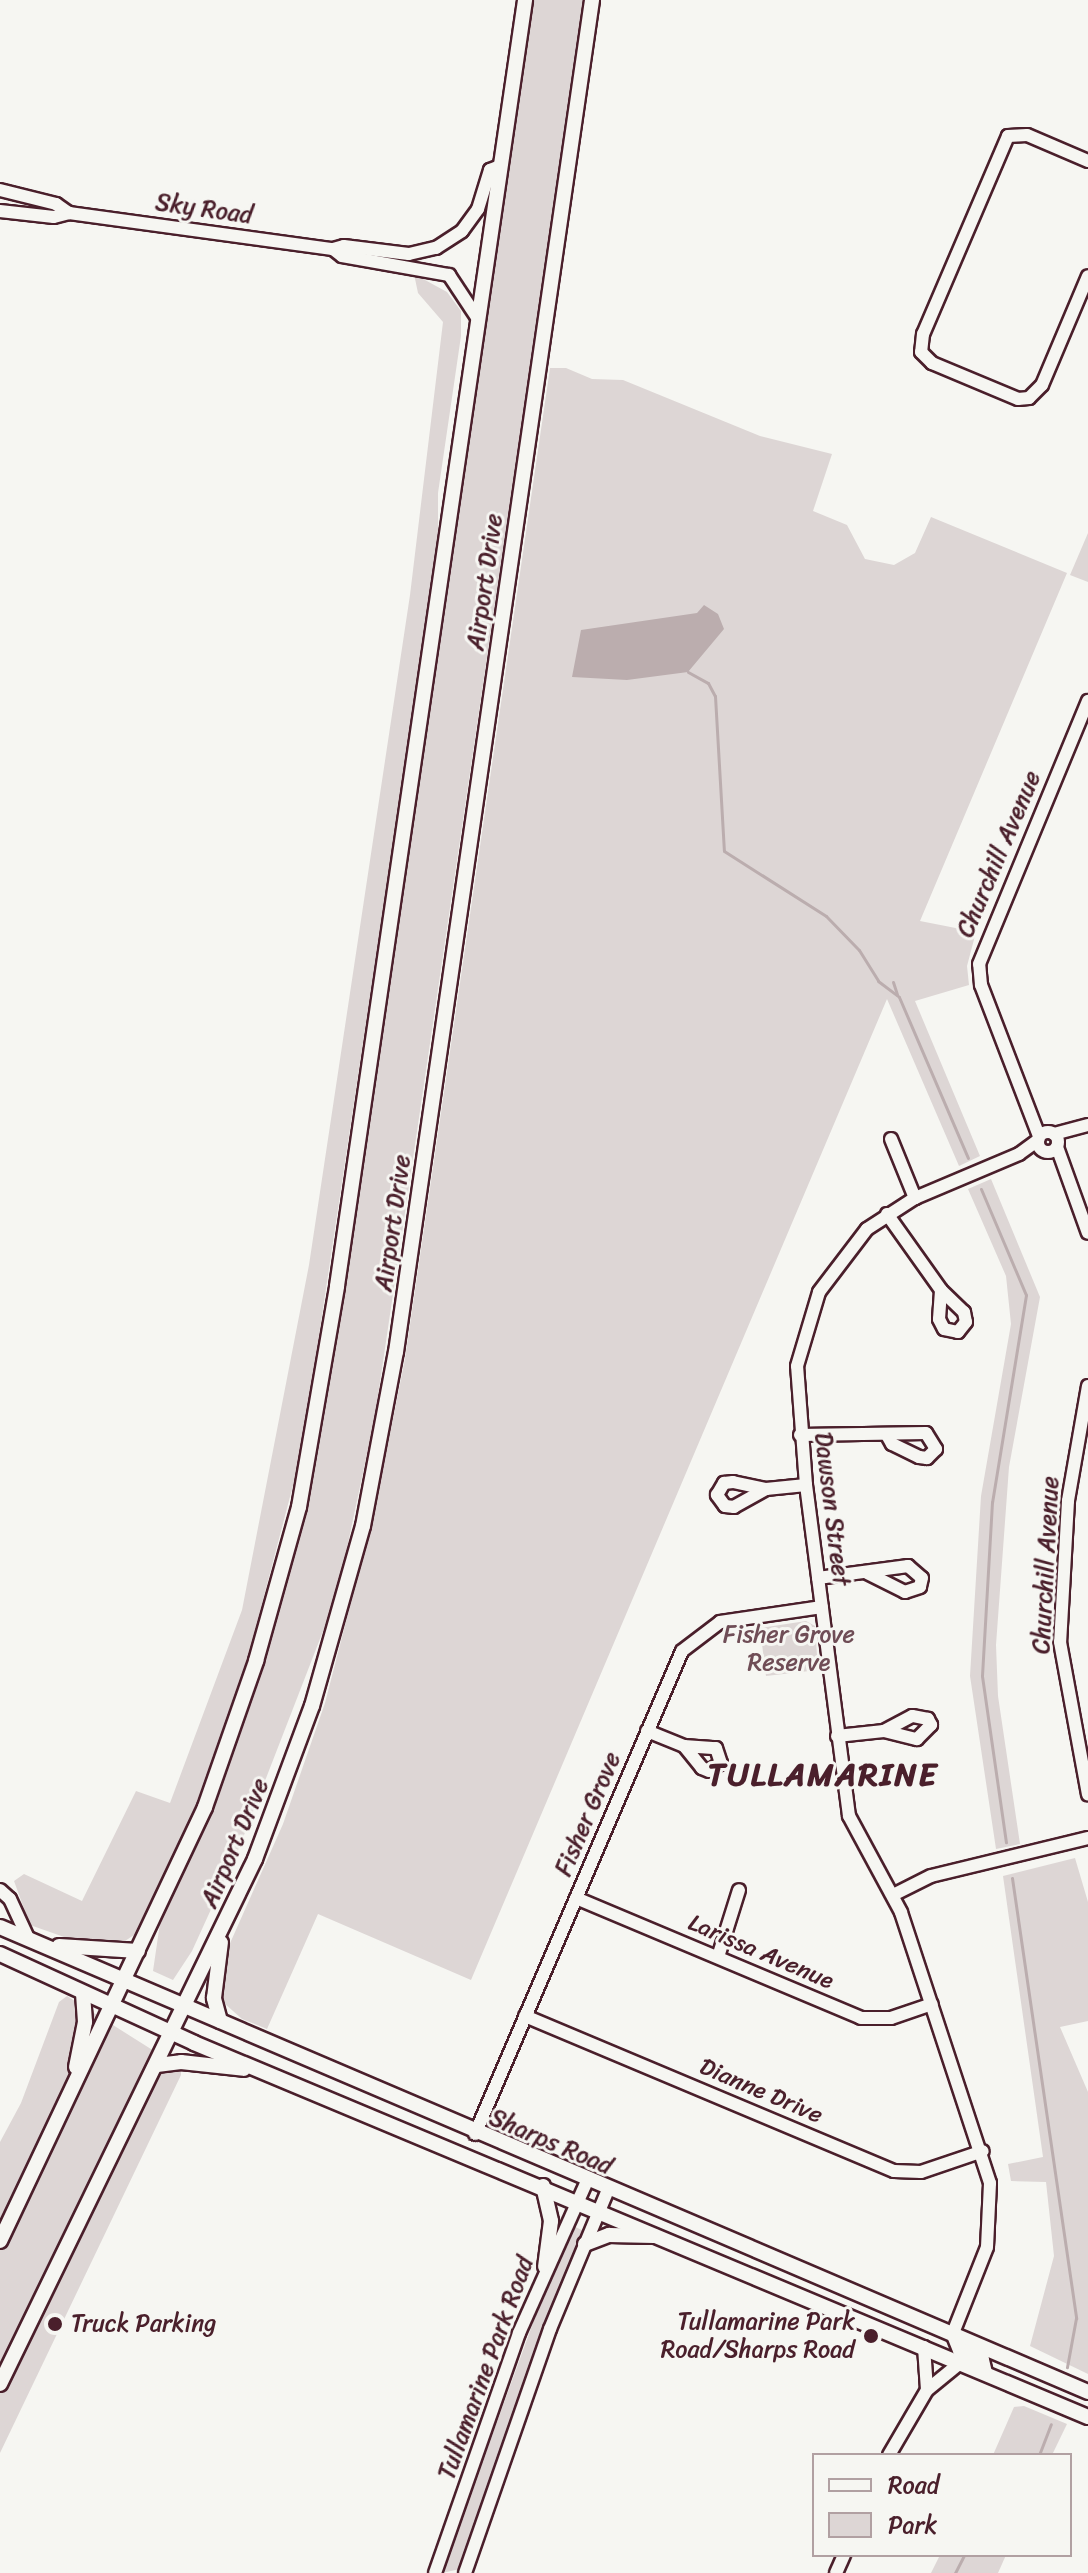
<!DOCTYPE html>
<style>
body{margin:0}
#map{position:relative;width:1088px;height:2573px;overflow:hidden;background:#f6f6f2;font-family:Sriracha,sans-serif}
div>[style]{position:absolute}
.green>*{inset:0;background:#ddd6d5}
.water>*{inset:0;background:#bbadae}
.stream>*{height:3px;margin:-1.5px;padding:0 1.5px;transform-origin:1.5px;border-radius:1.5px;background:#bbadae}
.roads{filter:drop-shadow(2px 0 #4a1f2b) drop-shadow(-2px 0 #4a1f2b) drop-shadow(0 2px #4a1f2b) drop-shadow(0 -2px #4a1f2b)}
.minor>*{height:12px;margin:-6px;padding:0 6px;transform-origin:6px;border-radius:6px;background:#f6f6f2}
.minor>.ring{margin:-6px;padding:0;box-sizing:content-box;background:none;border:12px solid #f6f6f2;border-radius:50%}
.major>*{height:14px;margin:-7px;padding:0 7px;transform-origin:7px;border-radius:7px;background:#f6f6f2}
.dots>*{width:22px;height:22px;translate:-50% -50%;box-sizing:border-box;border:4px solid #f6f6f2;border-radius:50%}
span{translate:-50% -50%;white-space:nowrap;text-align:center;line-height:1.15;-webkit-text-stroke:6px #f6f6f2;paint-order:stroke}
.street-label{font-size:24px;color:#4a1f2b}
.park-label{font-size:24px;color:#6f4d56}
.poi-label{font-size:24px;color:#4a1f2b}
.right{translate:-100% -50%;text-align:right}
.left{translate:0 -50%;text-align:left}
.district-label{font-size:32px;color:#4a1f2b;font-weight:700;letter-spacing:2px}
.legend{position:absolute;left:812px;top:2453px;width:260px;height:104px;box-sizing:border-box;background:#f6f6f2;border:2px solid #b1a0a2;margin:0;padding:10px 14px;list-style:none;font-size:24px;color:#4a1f2b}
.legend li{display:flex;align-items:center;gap:16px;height:40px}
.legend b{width:40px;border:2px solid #b1a0a2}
</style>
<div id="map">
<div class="green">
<div style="clip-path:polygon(530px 0,584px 0,375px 1416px,337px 1595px,239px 1848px,192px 1951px,173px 1980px,153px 1971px,160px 1923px,233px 1748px,285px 1584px,315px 1456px)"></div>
<div style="clip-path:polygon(414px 274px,447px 292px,461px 311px,461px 336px,438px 493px,438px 543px,301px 1455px,239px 1691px,191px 1817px,134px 1935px,119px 1945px,84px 1944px,30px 1925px,14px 1881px,24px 1874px,82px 1901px,136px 1791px,170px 1803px,242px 1610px,309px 1265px,410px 595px,443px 322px,418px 293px)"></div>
<div style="clip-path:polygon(550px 368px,566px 368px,592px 379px,623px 380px,760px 436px,832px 454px,813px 511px,847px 525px,865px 559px,894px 565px,915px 553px,931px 517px,1067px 573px,920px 921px,976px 932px,967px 966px,969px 985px,915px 1001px,980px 1156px,959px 1166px,887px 999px,471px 1980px,318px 1914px,267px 2029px,242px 2019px,224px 2003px,220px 1984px,227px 1950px,283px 1824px,325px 1703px,375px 1509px,405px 1359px)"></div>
<div style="clip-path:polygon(1088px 533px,1088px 582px,1070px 575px)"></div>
<div style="clip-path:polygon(991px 1179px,1040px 1297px,1009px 1467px,996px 1645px,998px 1696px,1020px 1844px,996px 1849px,970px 1676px,981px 1496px,1011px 1324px,1006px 1276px,968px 1189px)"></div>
<div style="clip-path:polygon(806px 1621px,815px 1626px,818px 1670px,766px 1676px,760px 1628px)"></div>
<div style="clip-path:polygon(1075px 1858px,1088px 1902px,1088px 2021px,1060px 2027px,1088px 2092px,1088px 2374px,1030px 2346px,1054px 2256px,1046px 2182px,1011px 2181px,1008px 2164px,1043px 2157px,1003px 1876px)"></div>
<div style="clip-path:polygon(67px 1996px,181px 2068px,181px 2075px,0 2453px,0 2142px,21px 2103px,59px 2002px)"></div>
<div style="clip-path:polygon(569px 2224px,584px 2231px,546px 2322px,460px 2569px,442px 2573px)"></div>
<div style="clip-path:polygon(1024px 2406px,1067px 2424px,1052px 2455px,993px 2455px,1014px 2407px)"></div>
<div style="clip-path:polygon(940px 2555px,1006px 2555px,998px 2573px,931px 2573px)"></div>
</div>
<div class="water">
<div style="clip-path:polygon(704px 605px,718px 614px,724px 629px,688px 672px,627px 680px,572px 677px,581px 630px,697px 613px)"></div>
</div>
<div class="stream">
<div style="left:688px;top:672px;width:23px;rotate:29deg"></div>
<div style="left:708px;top:683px;width:15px;rotate:62deg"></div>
<div style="left:715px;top:696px;width:155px;rotate:86.7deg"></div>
<div style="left:724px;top:851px;width:121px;rotate:32.5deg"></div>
<div style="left:826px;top:916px;width:47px;rotate:45.9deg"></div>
<div style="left:859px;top:950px;width:36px;rotate:58deg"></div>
<div style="left:878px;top:981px;width:26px;rotate:37deg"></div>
<div style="left:899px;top:997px;width:175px;rotate:66.8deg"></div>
<div style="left:893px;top:982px;width:13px;rotate:72deg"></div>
<div style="left:981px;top:1189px;width:115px;rotate:67deg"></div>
<div style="left:1026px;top:1295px;width:210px;rotate:99.3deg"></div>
<div style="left:992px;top:1502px;width:174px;rotate:93.3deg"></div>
<div style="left:982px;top:1676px;width:168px;rotate:81.8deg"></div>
<div style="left:1012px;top:1878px;width:445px;rotate:81.7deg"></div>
<div style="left:1076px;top:2318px;width:50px;rotate:100.4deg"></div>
<div style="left:1039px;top:2455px;width:33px;rotate:-69deg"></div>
<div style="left:955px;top:2573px;width:20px;rotate:-63deg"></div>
</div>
<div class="roads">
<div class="minor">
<div style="left:1088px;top:161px;width:66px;rotate:-156.9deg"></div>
<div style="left:1027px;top:135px;width:19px;rotate:177deg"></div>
<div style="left:1008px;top:136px;width:215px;rotate:113.2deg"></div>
<div style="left:923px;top:334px;width:18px;rotate:96deg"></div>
<div style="left:921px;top:352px;width:16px;rotate:45deg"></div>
<div style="left:932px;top:363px;width:93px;rotate:22.7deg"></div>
<div style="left:1018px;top:399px;width:11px;rotate:-5deg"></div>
<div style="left:1029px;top:398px;width:18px;rotate:-45deg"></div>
<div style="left:1042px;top:385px;width:118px;rotate:-67.1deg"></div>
<div style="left:0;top:190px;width:58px;rotate:14deg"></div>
<div style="left:56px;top:204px;width:16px;rotate:35deg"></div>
<div style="left:0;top:211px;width:54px;rotate:6.3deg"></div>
<div style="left:54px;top:217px;width:16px;rotate:-15deg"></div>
<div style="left:69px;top:213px;width:266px;rotate:7.8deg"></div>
<div style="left:333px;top:249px;width:11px;rotate:-15deg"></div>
<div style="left:344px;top:246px;width:65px;rotate:7deg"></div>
<div style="left:409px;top:254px;width:28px;rotate:-13deg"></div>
<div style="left:436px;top:248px;width:31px;rotate:-33deg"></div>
<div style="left:462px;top:231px;width:27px;rotate:-54deg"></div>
<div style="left:478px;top:209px;width:41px;rotate:-72.9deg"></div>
<div style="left:490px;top:170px;width:11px;rotate:-22deg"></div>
<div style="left:333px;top:249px;width:11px;rotate:38deg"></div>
<div style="left:342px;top:256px;width:109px;rotate:10.1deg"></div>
<div style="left:449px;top:275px;width:53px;rotate:56.6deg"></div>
<div class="ring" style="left:1038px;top:1132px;width:8px;height:8px"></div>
<div style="left:1054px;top:1134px;width:35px;rotate:-15deg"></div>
<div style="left:1039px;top:1136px;width:162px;rotate:-111deg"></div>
<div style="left:981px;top:985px;width:21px;rotate:-95deg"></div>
<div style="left:979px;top:964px;width:285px;rotate:-67.5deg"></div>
<div style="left:891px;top:1139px;width:64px;rotate:67.9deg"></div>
<div style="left:1057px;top:1147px;width:91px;rotate:70.2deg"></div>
<div style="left:887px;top:1214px;width:93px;rotate:54.6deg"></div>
<div style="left:941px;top:1290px;width:32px;rotate:44deg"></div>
<div style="left:964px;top:1312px;width:10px;rotate:79deg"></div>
<div style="left:966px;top:1322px;width:13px;rotate:129deg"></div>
<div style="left:958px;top:1332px;width:14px;rotate:-168deg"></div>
<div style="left:944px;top:1329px;width:11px;rotate:-117deg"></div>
<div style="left:939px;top:1319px;width:29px;rotate:-86deg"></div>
<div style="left:1088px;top:1386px;width:117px;rotate:99.9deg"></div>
<div style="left:1068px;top:1501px;width:141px;rotate:93.2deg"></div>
<div style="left:1060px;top:1642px;width:155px;rotate:79.6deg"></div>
<div style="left:800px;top:1435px;width:126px;rotate:-0.9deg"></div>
<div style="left:926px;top:1433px;width:19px;rotate:58deg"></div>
<div style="left:936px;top:1449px;width:13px;rotate:135deg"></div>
<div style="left:927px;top:1458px;width:8px;rotate:-173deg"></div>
<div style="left:919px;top:1457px;width:30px;rotate:-154deg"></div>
<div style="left:892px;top:1444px;width:10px;rotate:-119deg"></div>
<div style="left:766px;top:1489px;width:37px;rotate:151deg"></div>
<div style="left:734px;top:1507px;width:9px;rotate:-174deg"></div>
<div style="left:725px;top:1506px;width:14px;rotate:-126deg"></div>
<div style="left:717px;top:1495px;width:14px;rotate:-60deg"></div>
<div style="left:724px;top:1483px;width:9px;rotate:-6deg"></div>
<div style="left:733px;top:1482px;width:34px;rotate:12deg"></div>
<div style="left:766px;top:1489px;width:40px;rotate:-5.7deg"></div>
<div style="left:818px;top:1578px;width:91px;rotate:-7.6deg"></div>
<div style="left:908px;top:1566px;width:18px;rotate:41deg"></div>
<div style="left:922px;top:1578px;width:9px;rotate:103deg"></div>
<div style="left:920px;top:1587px;width:16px;rotate:162deg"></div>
<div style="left:905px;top:1592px;width:42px;rotate:-153.4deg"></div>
<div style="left:647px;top:1731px;width:40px;rotate:22deg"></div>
<div style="left:684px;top:1746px;width:32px;rotate:4deg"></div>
<div style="left:716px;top:1748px;width:16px;rotate:72deg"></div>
<div style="left:721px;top:1763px;width:14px;rotate:146deg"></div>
<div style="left:709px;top:1771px;width:8px;rotate:-157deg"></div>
<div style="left:702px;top:1768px;width:28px;rotate:-129deg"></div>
<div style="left:837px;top:1736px;width:47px;rotate:-6.1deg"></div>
<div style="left:884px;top:1731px;width:34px;rotate:14deg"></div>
<div style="left:917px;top:1739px;width:20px;rotate:-45deg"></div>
<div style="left:931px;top:1725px;width:7px;rotate:-117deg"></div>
<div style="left:928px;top:1719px;width:16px;rotate:-169deg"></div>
<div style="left:912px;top:1716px;width:32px;rotate:152deg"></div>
<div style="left:0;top:1890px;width:13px;rotate:42deg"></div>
<div style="left:10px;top:1899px;width:43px;rotate:65.2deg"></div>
<div style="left:893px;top:1895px;width:42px;rotate:-26.6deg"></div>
<div style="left:931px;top:1876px;width:162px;rotate:-13.6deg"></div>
<div style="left:576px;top:1898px;width:309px;rotate:22.8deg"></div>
<div style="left:861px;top:2018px;width:30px"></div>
<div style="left:891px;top:2018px;width:43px;rotate:-18.9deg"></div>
<div style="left:718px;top:1957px;width:70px;rotate:-72.6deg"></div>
<div style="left:525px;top:2016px;width:400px;rotate:22.8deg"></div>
<div style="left:894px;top:2171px;width:27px;rotate:2deg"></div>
<div style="left:921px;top:2172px;width:65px;rotate:-18.7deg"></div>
<div style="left:475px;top:2134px;width:525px;rotate:-66.8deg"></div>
<div style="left:682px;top:1651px;width:48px;rotate:-37.3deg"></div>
<div style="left:720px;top:1622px;width:103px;rotate:-8.4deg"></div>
<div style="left:953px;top:2333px;width:92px;rotate:-68.4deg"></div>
<div style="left:987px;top:2247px;width:64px;rotate:-87.3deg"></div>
<div style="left:990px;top:2183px;width:285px;rotate:-108.2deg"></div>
<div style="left:901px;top:1912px;width:109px;rotate:-118.4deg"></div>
<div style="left:849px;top:1816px;width:334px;rotate:-97.4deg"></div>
<div style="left:806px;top:1485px;width:119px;rotate:-94.3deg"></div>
<div style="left:797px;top:1366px;width:77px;rotate:-73.4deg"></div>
<div style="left:819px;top:1292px;width:79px;rotate:-52.7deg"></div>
<div style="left:867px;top:1229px;width:57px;rotate:-32.9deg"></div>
<div style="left:915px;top:1198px;width:113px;rotate:-22.9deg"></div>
<div style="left:1019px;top:1154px;width:24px;rotate:-36deg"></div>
<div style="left:924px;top:2347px;width:43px;rotate:86deg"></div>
<div style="left:889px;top:2455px;width:75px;rotate:-59.7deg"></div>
<div style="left:927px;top:2390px;width:43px;rotate:-39.3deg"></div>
<div style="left:435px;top:2573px;width:254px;rotate:-70.7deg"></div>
<div style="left:519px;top:2333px;width:167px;rotate:-65.9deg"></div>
<div style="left:465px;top:2573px;width:258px;rotate:-70.8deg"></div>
<div style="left:550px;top:2329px;width:151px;rotate:-67.4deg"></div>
<div style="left:836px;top:2573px;width:20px;rotate:-66deg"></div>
</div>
<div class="major">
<div style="left:0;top:1927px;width:1183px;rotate:23.14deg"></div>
<div style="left:59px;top:1946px;width:79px;rotate:3.6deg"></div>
<div style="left:0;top:1954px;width:213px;rotate:24.6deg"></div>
<div style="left:194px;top:2043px;width:969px;rotate:22.7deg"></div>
<div style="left:220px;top:2021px;width:24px;rotate:-105deg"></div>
<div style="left:214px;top:1998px;width:56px;rotate:-82.9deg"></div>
<div style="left:157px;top:2065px;width:24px;rotate:-7deg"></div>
<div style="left:181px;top:2062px;width:63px;rotate:6.3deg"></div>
<div style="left:76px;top:2067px;width:46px;rotate:-78.7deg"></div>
<div style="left:85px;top:2022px;width:29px;rotate:-94deg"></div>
<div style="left:543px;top:2186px;width:36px;rotate:77deg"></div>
<div style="left:551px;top:2221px;width:46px;rotate:97.4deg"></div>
<div style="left:0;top:2241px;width:480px;rotate:-64.7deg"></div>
<div style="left:205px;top:1807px;width:155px;rotate:-70.7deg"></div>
<div style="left:256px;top:1661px;width:160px;rotate:-74.4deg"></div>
<div style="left:299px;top:1507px;width:224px;rotate:-80.2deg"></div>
<div style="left:337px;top:1286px;width:1300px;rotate:-81.68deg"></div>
<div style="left:585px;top:2244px;width:26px;rotate:-21deg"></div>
<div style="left:609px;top:2235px;width:45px;rotate:1.3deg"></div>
<div style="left:953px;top:2333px;width:18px;rotate:68deg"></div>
<div style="left:960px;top:2350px;width:24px;rotate:24deg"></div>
<div style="left:982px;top:2360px;width:13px;rotate:77deg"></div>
<div style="left:0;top:2384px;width:584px;rotate:-64.09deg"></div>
<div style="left:255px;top:1859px;width:163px;rotate:-69.6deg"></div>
<div style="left:312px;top:1706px;width:187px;rotate:-74.2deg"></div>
<div style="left:363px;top:1526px;width:177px;rotate:-79.3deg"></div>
<div style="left:396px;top:1352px;width:1366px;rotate:-81.75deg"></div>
</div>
</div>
<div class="dots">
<div style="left:55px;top:2324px;background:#4a1f2b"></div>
<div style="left:871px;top:2336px;background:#4a1f2b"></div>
</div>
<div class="street-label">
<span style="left:204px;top:209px;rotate:8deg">Sky Road</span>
<span style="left:485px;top:582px;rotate:-82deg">Airport Drive</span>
<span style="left:999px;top:854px;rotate:-67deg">Churchill Avenue</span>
<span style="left:393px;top:1223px;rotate:-82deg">Airport Drive</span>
<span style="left:832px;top:1509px;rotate:83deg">Dawson Street</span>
<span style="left:1046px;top:1565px;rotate:-87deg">Churchill Avenue</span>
<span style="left:588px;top:1814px;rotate:-67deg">Fisher Grove</span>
<span style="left:235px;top:1843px;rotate:-67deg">Airport Drive</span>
<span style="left:761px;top:1952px;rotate:23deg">Larissa Avenue</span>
<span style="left:761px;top:2091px;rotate:23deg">Dianne Drive</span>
<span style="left:551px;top:2142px;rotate:23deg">Sharps Road</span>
<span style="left:486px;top:2368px;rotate:-70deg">Tullamarine Park Road</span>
</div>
<div class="park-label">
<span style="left:789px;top:1649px">Fisher Grove<br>Reserve</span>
</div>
<div class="poi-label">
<span class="right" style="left:855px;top:2336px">Tullamarine Park<br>Road/Sharps Road</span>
<span class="left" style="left:71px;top:2324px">Truck Parking</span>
</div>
<div class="district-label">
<span style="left:823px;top:1775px">TULLAMARINE</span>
</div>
<ul class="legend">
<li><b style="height:10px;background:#f6f6f2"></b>Road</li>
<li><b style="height:22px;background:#ddd6d5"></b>Park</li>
</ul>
</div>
